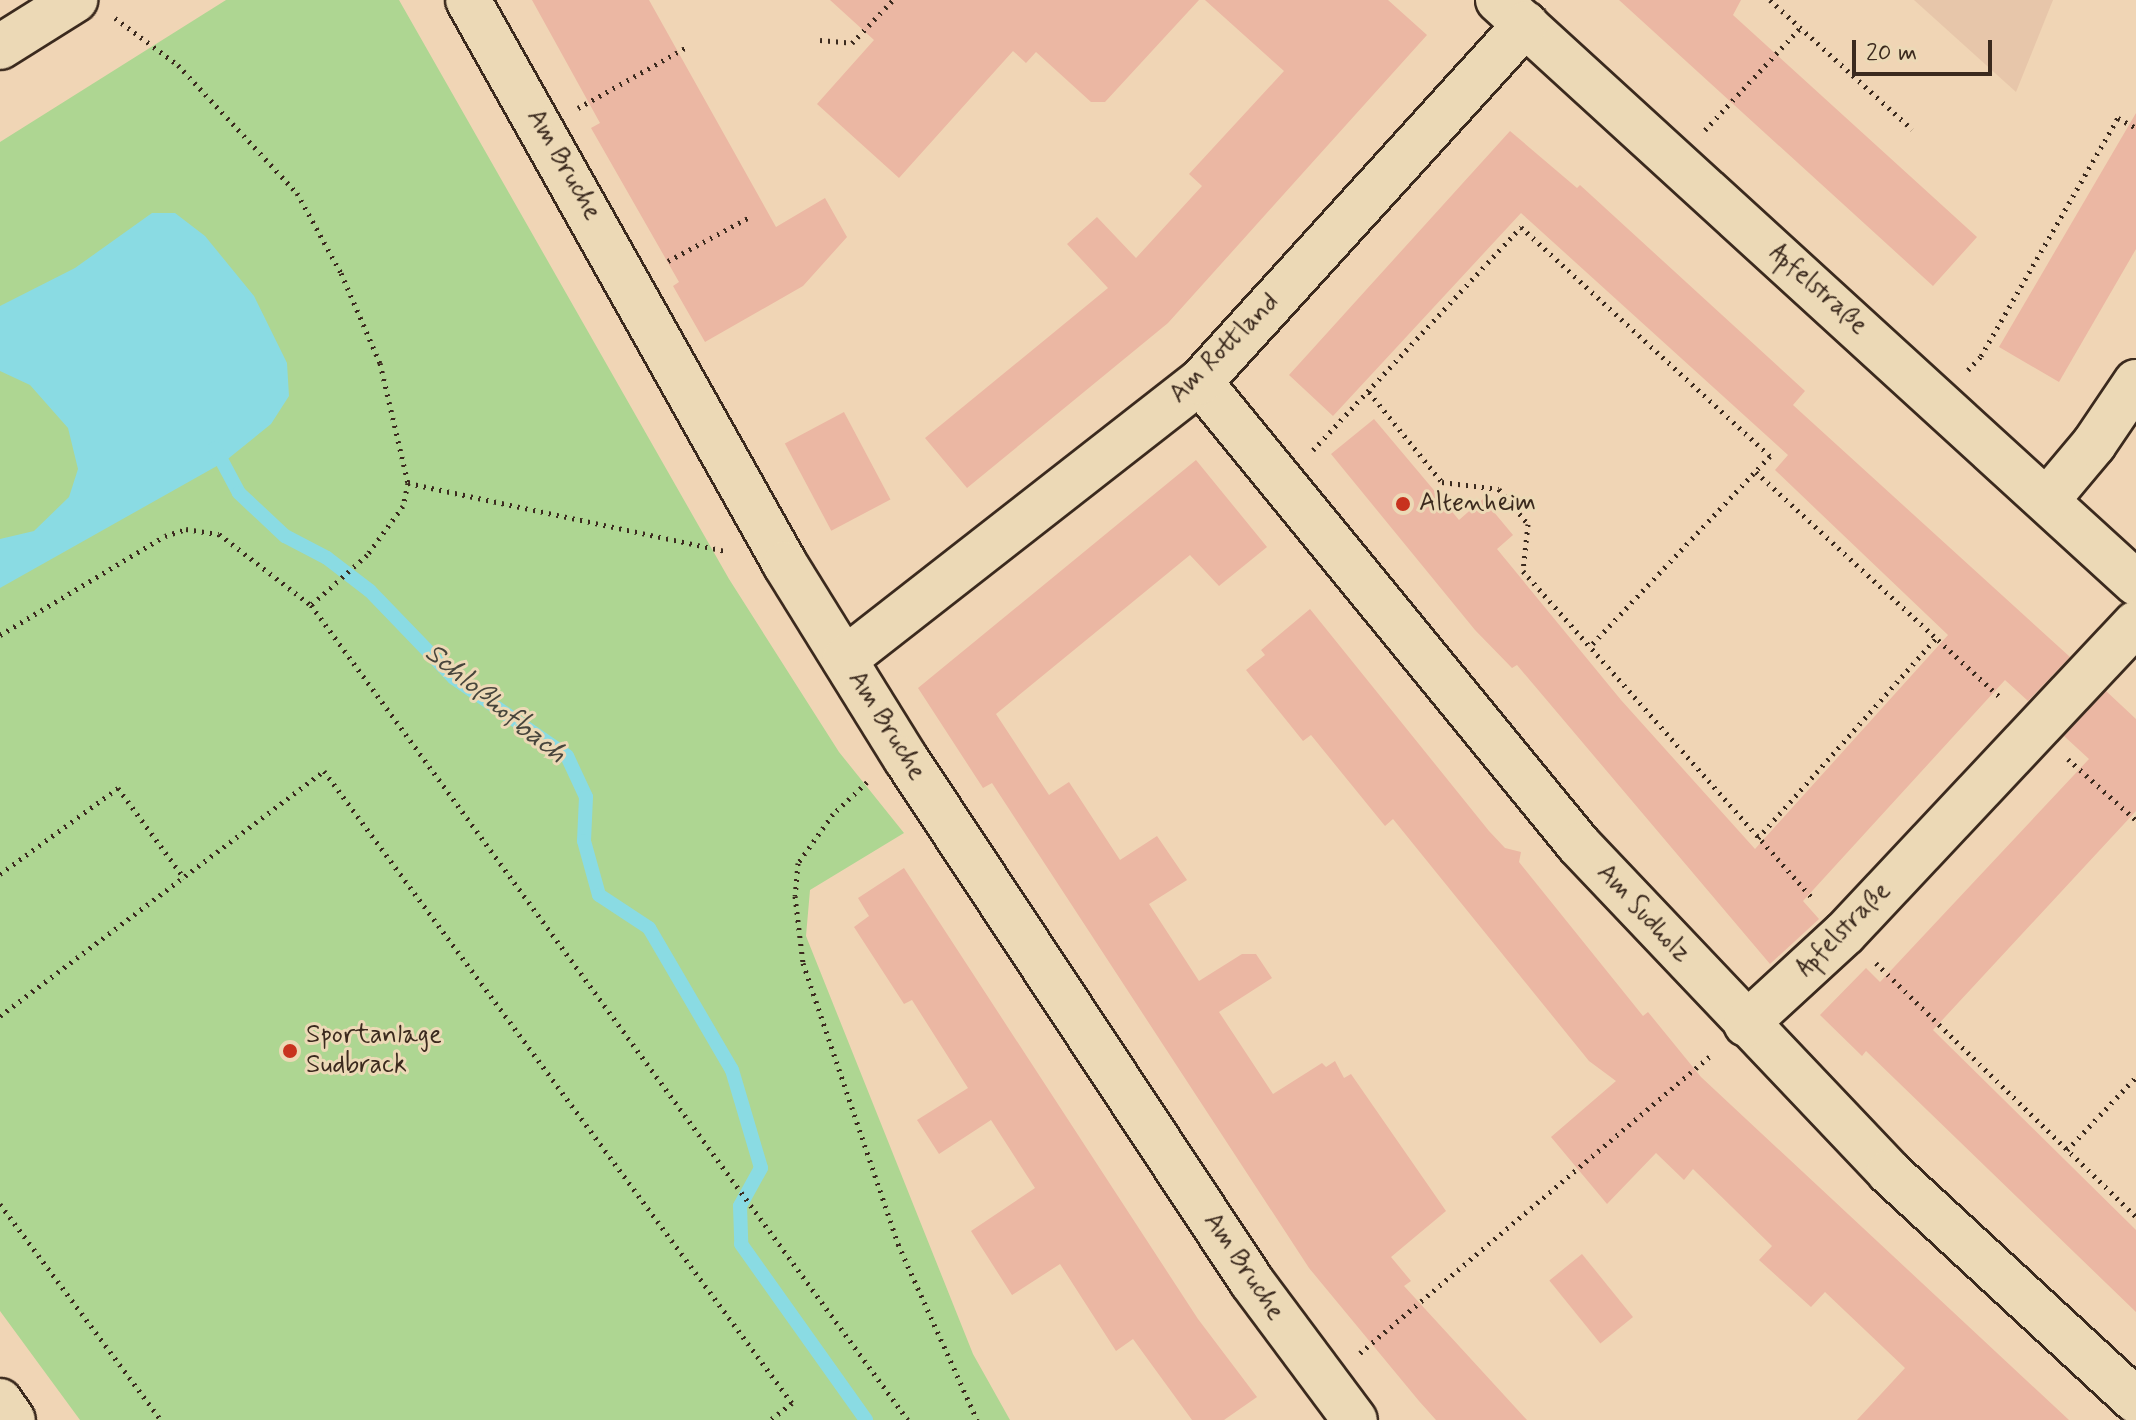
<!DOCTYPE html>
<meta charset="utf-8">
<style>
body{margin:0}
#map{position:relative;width:2136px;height:1420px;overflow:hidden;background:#f0d5b5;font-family:Mynerve,sans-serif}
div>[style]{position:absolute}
.built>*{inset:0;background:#e7c6aa}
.green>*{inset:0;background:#aed692}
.water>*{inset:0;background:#8adbe3}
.stream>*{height:14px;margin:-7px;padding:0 7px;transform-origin:7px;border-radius:7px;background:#8adbe3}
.building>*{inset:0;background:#ebb7a3;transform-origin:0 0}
.path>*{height:5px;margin-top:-2.5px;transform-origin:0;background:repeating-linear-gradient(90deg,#3b2a1e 0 2px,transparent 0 8px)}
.roads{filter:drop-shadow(2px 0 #3b2a1e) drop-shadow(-2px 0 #3b2a1e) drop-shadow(0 2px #3b2a1e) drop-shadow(0 -2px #3b2a1e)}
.minor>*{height:44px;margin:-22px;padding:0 22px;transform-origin:22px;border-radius:22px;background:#ecd9b6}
.dots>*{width:22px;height:22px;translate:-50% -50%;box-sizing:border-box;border:4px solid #ecd9b6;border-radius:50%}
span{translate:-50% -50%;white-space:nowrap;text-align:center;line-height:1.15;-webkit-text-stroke:6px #ecd9b6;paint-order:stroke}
.street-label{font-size:26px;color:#3b2a1e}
.poi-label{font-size:26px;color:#3b2a1e}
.left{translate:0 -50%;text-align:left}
.water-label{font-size:28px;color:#47453c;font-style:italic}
.scale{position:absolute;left:1852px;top:40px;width:140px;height:36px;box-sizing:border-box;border:4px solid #3b2a1e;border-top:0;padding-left:10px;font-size:24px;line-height:28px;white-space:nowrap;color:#3b2a1e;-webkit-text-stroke:6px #ecd9b6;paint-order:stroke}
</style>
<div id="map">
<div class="built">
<div style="clip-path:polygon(1914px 0,2053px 0,2016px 92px)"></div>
</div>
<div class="green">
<div style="clip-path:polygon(226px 0,399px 0,729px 579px,839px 752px,904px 833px,810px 890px,806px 936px,973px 1354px,1010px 1420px,80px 1420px,0 1311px,0 142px)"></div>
</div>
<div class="water">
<div style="clip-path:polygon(152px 213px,175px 213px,205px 236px,254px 296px,287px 363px,289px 396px,271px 424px,224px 462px,0 588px,0 539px,34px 531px,69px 497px,78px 469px,68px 428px,30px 385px,0 371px,0 306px,75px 268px)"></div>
</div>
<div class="stream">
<div style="left:215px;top:448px;width:51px;rotate:61.9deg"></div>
<div style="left:239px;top:493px;width:63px;rotate:43.1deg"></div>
<div style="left:285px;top:536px;width:47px;rotate:27.6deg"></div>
<div style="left:327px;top:558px;width:54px;rotate:37.5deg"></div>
<div style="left:370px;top:591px;width:121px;rotate:46deg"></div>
<div style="left:454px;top:678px;width:137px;rotate:34.6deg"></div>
<div style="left:567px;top:756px;width:45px;rotate:65.1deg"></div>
<div style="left:586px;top:797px;width:44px;rotate:92.6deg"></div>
<div style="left:584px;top:841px;width:56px;rotate:74.5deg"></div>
<div style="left:599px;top:895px;width:60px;rotate:33.4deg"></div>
<div style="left:649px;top:928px;width:164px;rotate:59.7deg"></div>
<div style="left:732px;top:1070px;width:102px;rotate:73.5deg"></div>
<div style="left:761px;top:1168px;width:43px;rotate:118.9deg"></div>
<div style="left:740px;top:1206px;width:38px;rotate:88deg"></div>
<div style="left:741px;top:1244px;width:216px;rotate:54.6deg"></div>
</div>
<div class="building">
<div style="clip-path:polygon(532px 0,649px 0,776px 227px,825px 198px,847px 237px,803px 286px,705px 342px,673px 286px,679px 282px,591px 128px,600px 123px)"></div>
<div style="clip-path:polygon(830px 0,1199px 0,1105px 102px,1091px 102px,1036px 52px,1026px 63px,1013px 51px,899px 178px,817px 104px,874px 40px)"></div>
<div style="clip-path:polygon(1205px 0,1388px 0,1427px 35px,1168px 323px,967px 488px,925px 438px,1108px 288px,1067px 244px,1097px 217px,1136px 258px,1202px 186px,1189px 174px,1284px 71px)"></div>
<div style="clip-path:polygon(1619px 0,1741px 0,1733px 15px,1977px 237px,1933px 286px)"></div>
<div style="clip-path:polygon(2136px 113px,2136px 249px,2059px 382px,1999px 347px)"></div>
<div style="clip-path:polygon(1510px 131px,1577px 188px,1580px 185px,1805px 391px,1793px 405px,2070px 657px,2028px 701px,2005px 680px,1803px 901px,1819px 919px,1770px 964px,1517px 665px,1512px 668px,1475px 630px,1331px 454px,1374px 419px,1459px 520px,1483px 499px,1513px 535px,1497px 549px,1621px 700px,1755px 849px,1948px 635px,1775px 470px,1788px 455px,1521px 213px,1333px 416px,1289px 375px)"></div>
<div style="left:844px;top:412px;width:99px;height:67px;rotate:62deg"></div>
<div style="clip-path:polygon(1196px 460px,1267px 547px,1219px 586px,1190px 555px,996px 714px,1049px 795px,1069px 782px,1120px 860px,1157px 836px,1187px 880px,1149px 904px,1199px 981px,1242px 954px,1256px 954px,1272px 978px,1219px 1012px,1273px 1094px,1322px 1063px,1326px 1067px,1335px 1061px,1344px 1078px,1351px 1074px,1446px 1211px,1391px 1257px,1411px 1281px,1404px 1286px,1527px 1420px,1436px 1420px,1419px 1401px,1309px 1268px,992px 783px,983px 788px,918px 688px)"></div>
<div style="clip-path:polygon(1310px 609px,1489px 831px,1505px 848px,1521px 852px,1519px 862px,1643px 1016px,1648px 1012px,1701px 1077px,2069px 1420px,1857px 1420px,1905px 1368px,1825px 1292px,1811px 1307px,1759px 1260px,1772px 1246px,1693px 1169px,1684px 1180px,1656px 1153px,1607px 1204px,1551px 1137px,1616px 1081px,1589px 1061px,1393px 819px,1385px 826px,1311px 735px,1303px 741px,1246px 670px,1265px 655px,1261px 650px)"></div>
<div style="clip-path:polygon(2106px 691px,2136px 719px,2136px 811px,1933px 1030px,2136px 1230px,2136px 1312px,1866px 1051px,1862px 1056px,1820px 1015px,1866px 968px,1880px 982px,2089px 759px,2064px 736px)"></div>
<div style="clip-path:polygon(904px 868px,1198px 1319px,1257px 1397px,1224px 1420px,1192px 1420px,1133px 1339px,1116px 1351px,1060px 1264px,1012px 1295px,971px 1231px,1035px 1188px,991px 1120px,939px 1154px,917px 1120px,968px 1088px,912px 1000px,904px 1004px,854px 927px,869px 916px,858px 898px)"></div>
<div style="left:1582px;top:1254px;width:81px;height:42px;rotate:51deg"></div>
</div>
<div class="path">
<div style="left:1770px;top:0;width:192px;rotate:42.3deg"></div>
<div style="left:115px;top:18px;width:79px;rotate:36.7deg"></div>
<div style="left:178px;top:65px;width:175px;rotate:47.1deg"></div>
<div style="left:297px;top:193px;width:91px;rotate:61.2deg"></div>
<div style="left:341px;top:273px;width:98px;rotate:66.6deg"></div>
<div style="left:380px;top:363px;width:123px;rotate:76.9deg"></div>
<div style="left:408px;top:483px;width:24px;rotate:102deg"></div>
<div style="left:403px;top:506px;width:61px;rotate:126.3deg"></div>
<div style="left:367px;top:555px;width:75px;rotate:138.2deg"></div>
<div style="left:820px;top:40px;width:32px;rotate:5deg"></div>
<div style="left:852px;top:43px;width:59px;rotate:-46.4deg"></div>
<div style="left:578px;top:108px;width:123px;rotate:-29.3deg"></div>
<div style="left:1705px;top:130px;width:139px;rotate:-47deg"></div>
<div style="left:668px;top:261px;width:91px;rotate:-28.3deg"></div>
<div style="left:1968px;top:370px;width:19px;rotate:-47deg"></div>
<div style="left:1981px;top:356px;width:275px;rotate:-60.1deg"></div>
<div style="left:2118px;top:118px;width:21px;rotate:29deg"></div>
<div style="left:1369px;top:392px;width:116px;rotate:51deg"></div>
<div style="left:1442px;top:482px;width:57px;rotate:7deg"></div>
<div style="left:1499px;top:489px;width:45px;rotate:50.4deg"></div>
<div style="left:1528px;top:524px;width:47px;rotate:96.1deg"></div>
<div style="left:1523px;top:571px;width:438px;rotate:48.5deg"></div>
<div style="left:1313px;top:450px;width:305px;rotate:-47deg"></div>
<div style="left:1521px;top:227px;width:338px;rotate:42.6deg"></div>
<div style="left:1770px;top:456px;width:260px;rotate:133.4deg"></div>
<div style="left:1756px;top:472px;width:335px;rotate:42.7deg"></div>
<div style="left:408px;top:483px;width:324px;rotate:12.1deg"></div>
<div style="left:0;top:635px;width:192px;rotate:-31deg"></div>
<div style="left:165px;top:536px;width:22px;rotate:-18deg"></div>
<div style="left:186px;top:529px;width:33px;rotate:9deg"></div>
<div style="left:219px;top:534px;width:116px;rotate:37.7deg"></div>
<div style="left:311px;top:605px;width:1010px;rotate:53.78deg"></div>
<div style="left:2068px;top:759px;width:91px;rotate:41.9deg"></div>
<div style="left:867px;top:782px;width:47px;rotate:136.7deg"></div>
<div style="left:833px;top:814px;width:60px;rotate:125.5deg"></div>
<div style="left:798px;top:863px;width:33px;rotate:95deg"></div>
<div style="left:795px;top:896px;width:67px;rotate:83.2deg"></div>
<div style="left:803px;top:963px;width:297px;rotate:71.3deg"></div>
<div style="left:898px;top:1244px;width:193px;rotate:65.8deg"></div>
<div style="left:1758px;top:838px;width:268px;rotate:-48.3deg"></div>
<div style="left:0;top:874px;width:146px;rotate:-36.1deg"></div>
<div style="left:118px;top:788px;width:112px;rotate:53.7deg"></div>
<div style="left:1876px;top:963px;width:363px;rotate:44.3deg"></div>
<div style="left:0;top:1016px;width:406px;rotate:-37.1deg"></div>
<div style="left:324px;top:771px;width:786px;rotate:53.48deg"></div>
<div style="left:792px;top:1403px;width:28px;rotate:142deg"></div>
<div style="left:2067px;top:1150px;width:100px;rotate:-46.6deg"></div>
<div style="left:0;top:1204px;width:269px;rotate:53.3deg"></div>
<div style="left:1360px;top:1353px;width:462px;rotate:-40.3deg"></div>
</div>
<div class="roads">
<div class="minor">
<div style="left:468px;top:0;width:647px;rotate:60.66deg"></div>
<div style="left:785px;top:564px;width:229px;rotate:58.2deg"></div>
<div style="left:906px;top:759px;width:627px;rotate:56.51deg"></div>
<div style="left:1252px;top:1282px;width:172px;rotate:53.3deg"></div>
<div style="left:1498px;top:0;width:864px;rotate:42.42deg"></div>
<div style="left:0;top:47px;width:89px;rotate:-32.1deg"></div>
<div style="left:1200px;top:382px;width:598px;rotate:50.7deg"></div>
<div style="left:1579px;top:845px;width:451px;rotate:46.5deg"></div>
<div style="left:1889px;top:1172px;width:337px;rotate:42.8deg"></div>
<div style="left:2047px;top:500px;width:73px;rotate:-50deg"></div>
<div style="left:2094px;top:444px;width:75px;rotate:-55.9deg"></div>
<div style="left:845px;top:659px;width:450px;rotate:-38deg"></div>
<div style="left:1200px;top:382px;width:484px;rotate:-47.7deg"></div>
<div style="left:1746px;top:1024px;width:134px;rotate:-42.6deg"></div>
<div style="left:1845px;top:933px;width:425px;rotate:-46.8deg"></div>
<div style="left:0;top:1401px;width:23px;rotate:56deg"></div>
</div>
</div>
<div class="dots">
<div style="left:1403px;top:504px;background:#c8321e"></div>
<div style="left:290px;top:1051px;background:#c8321e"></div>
</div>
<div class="street-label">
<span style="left:563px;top:165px;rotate:60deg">Am Bruche</span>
<span style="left:1818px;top:290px;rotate:42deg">Apfelstraße</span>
<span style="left:1225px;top:349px;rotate:-45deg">Am Rottland</span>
<span style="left:886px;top:726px;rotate:58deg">Am Bruche</span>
<span style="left:1643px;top:914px;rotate:47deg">Am Sudholz</span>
<span style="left:1844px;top:930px;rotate:-45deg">Apfelstraße</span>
<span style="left:1243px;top:1267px;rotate:56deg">Am Bruche</span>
</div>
<div class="poi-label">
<span class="left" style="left:1419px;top:504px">Altenheim</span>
<span class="left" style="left:306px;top:1051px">Sportanlage<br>Sudbrack</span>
</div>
<div class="water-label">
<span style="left:495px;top:704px;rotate:39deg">Schloßhofbach</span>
</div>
<div class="scale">20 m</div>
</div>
